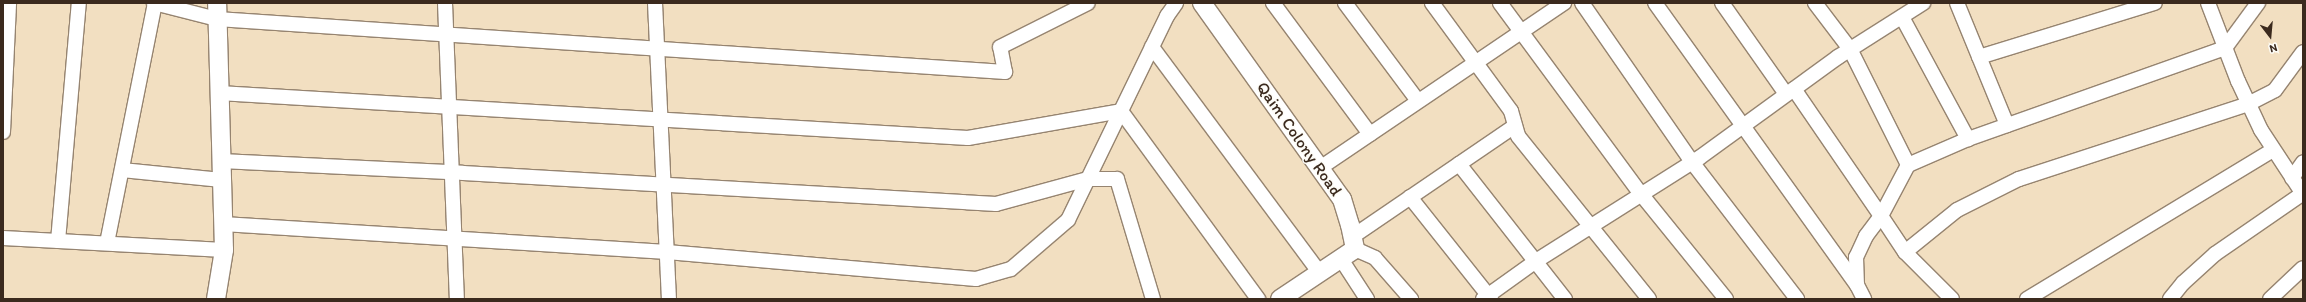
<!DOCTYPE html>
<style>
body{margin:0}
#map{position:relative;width:2306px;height:302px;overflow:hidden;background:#f2dfc1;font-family:Itim,sans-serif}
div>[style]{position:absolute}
.roads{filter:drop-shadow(1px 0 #968470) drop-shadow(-1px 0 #968470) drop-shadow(0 1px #968470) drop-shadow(0 -1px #968470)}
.minor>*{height:14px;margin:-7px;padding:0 7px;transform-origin:7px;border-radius:7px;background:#fff}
.tertiary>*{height:18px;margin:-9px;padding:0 9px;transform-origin:9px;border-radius:9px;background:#fff}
span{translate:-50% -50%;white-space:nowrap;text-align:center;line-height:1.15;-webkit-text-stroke:3px #fdfcf7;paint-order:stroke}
.street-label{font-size:17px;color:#3b2a1e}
.frame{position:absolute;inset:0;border:4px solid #3b2a1e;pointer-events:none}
.north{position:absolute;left:2250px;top:16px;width:40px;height:40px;-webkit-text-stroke:3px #fdfcf7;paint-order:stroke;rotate:164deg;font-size:11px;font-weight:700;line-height:16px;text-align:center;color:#3b2a1e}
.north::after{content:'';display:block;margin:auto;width:14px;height:18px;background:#3b2a1e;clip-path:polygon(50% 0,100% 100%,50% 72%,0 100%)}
</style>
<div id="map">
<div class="roads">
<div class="minor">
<div style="left:154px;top:3px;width:65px;rotate:14.3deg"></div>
<div style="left:217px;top:19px;width:790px;rotate:3.85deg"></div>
<div style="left:1005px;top:72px;width:25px;rotate:-101deg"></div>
<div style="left:1000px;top:47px;width:98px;rotate:-26.6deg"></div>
<div style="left:445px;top:3px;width:296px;rotate:87.7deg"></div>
<div style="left:655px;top:3px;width:296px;rotate:87.3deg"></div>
<div style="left:1273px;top:3px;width:163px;rotate:53.5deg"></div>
<div style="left:1345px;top:3px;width:122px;rotate:53.3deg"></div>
<div style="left:1432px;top:3px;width:134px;rotate:53.8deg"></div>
<div style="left:1511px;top:111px;width:26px;rotate:74deg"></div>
<div style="left:1518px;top:136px;width:209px;rotate:51.2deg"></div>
<div style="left:1500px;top:3px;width:237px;rotate:53.6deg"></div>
<div style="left:1641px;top:194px;width:135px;rotate:51deg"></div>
<div style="left:1582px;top:3px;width:193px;rotate:55.3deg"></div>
<div style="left:1692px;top:162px;width:173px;rotate:52.5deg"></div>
<div style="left:1655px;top:3px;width:347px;rotate:54.4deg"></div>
<div style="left:1722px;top:3px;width:111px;rotate:54.9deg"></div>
<div style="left:1815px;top:3px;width:58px;rotate:52.7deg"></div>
<div style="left:1850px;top:49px;width:130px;rotate:63.4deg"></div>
<div style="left:1957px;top:3px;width:132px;rotate:67.7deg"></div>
<div style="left:2208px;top:3px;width:84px;rotate:69deg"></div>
<div style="left:2238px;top:81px;width:54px;rotate:64.9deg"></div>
<div style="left:2261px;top:130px;width:77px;rotate:56.7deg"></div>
<div style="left:1902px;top:17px;width:139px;rotate:61.6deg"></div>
<div style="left:1152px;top:47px;width:282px;rotate:53.4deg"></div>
<div style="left:1979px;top:57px;width:184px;rotate:-17.1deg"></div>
<div style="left:1794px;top:89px;width:154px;rotate:55.6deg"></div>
<div style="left:1881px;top:216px;width:25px;rotate:127deg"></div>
<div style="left:1866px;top:236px;width:23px;rotate:115deg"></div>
<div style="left:1856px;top:257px;width:28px;rotate:88deg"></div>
<div style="left:1857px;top:285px;width:16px;rotate:63deg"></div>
<div style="left:219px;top:93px;width:750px;rotate:3.44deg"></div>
<div style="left:968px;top:138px;width:155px;rotate:-10deg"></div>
<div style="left:1121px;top:111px;width:233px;rotate:53.9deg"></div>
<div style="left:3px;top:132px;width:129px;rotate:-87.3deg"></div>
<div style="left:221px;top:161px;width:242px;rotate:2.8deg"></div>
<div style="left:463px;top:173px;width:534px;rotate:3.33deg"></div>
<div style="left:996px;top:204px;width:95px;rotate:-15.2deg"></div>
<div style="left:1088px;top:179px;width:29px"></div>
<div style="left:1117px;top:179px;width:125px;rotate:73.3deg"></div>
<div style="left:1459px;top:164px;width:172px;rotate:51.9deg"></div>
<div style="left:1320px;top:168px;width:295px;rotate:-34.1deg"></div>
<div style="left:122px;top:170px;width:100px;rotate:5.7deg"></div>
<div style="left:2292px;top:178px;width:19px;rotate:-55deg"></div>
<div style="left:1410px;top:197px;width:130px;rotate:51.5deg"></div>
<div style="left:223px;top:224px;width:445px;rotate:3.6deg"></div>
<div style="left:667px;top:252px;width:310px;rotate:5deg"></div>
<div style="left:976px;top:279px;width:36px;rotate:-16deg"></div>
<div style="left:1011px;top:269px;width:75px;rotate:-40.7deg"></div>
<div style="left:1068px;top:220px;width:227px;rotate:-64.1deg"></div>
<div style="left:1167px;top:16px;width:16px;rotate:-55deg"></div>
<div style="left:1352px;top:237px;width:197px;rotate:-34.3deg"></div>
<div style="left:3px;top:238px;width:221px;rotate:3.1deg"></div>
<div style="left:58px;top:241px;width:239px;rotate:-85deg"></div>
<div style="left:107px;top:243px;width:245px;rotate:-78.7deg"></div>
<div style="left:1355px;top:249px;width:22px;rotate:24deg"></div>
<div style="left:1375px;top:258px;width:55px;rotate:48.7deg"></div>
<div style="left:1905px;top:252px;width:67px;rotate:-38.9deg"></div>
<div style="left:1957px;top:210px;width:69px;rotate:-26.6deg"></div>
<div style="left:2019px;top:179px;width:241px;rotate:-18.1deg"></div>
<div style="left:2248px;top:104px;width:30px;rotate:-27deg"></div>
<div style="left:2275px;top:90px;width:47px;rotate:-53.6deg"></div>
<div style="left:1341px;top:259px;width:48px;rotate:57deg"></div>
<div style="left:1483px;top:299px;width:65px;rotate:-35.6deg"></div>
<div style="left:1536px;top:261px;width:193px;rotate:-32.3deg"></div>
<div style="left:1699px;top:158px;width:172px;rotate:-36deg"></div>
<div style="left:1838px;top:57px;width:101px;rotate:-32.4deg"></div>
<div style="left:1952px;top:299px;width:66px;rotate:-135deg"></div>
<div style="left:1905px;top:252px;width:43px;rotate:-123.7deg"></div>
<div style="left:1881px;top:216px;width:58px;rotate:-62.1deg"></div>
<div style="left:1908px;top:165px;width:65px;rotate:-23.4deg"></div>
<div style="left:1968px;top:139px;width:273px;rotate:-19.5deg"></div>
<div style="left:2225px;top:48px;width:56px;rotate:-53.7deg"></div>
<div style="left:2027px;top:299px;width:288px;rotate:-31.2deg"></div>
<div style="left:2170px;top:299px;width:21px;rotate:-51deg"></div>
<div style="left:2183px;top:283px;width:43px;rotate:-42.2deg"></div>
<div style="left:2215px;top:254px;width:106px;rotate:-34.6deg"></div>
<div style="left:2270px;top:299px;width:45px;rotate:-43.2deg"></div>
</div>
<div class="tertiary">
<div style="left:1202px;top:3px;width:241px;rotate:54.5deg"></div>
<div style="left:1342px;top:199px;width:27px;rotate:73deg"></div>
<div style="left:1350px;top:225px;width:25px;rotate:78deg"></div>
<div style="left:1355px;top:249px;width:90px;rotate:146.3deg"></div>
<div style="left:216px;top:299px;width:50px;rotate:-80.7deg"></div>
<div style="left:224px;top:250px;width:247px;rotate:-91.6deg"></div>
</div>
</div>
<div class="street-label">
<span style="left:1299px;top:139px;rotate:55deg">Qaim Colony Road</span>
</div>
<div class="frame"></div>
<div class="north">N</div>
</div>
